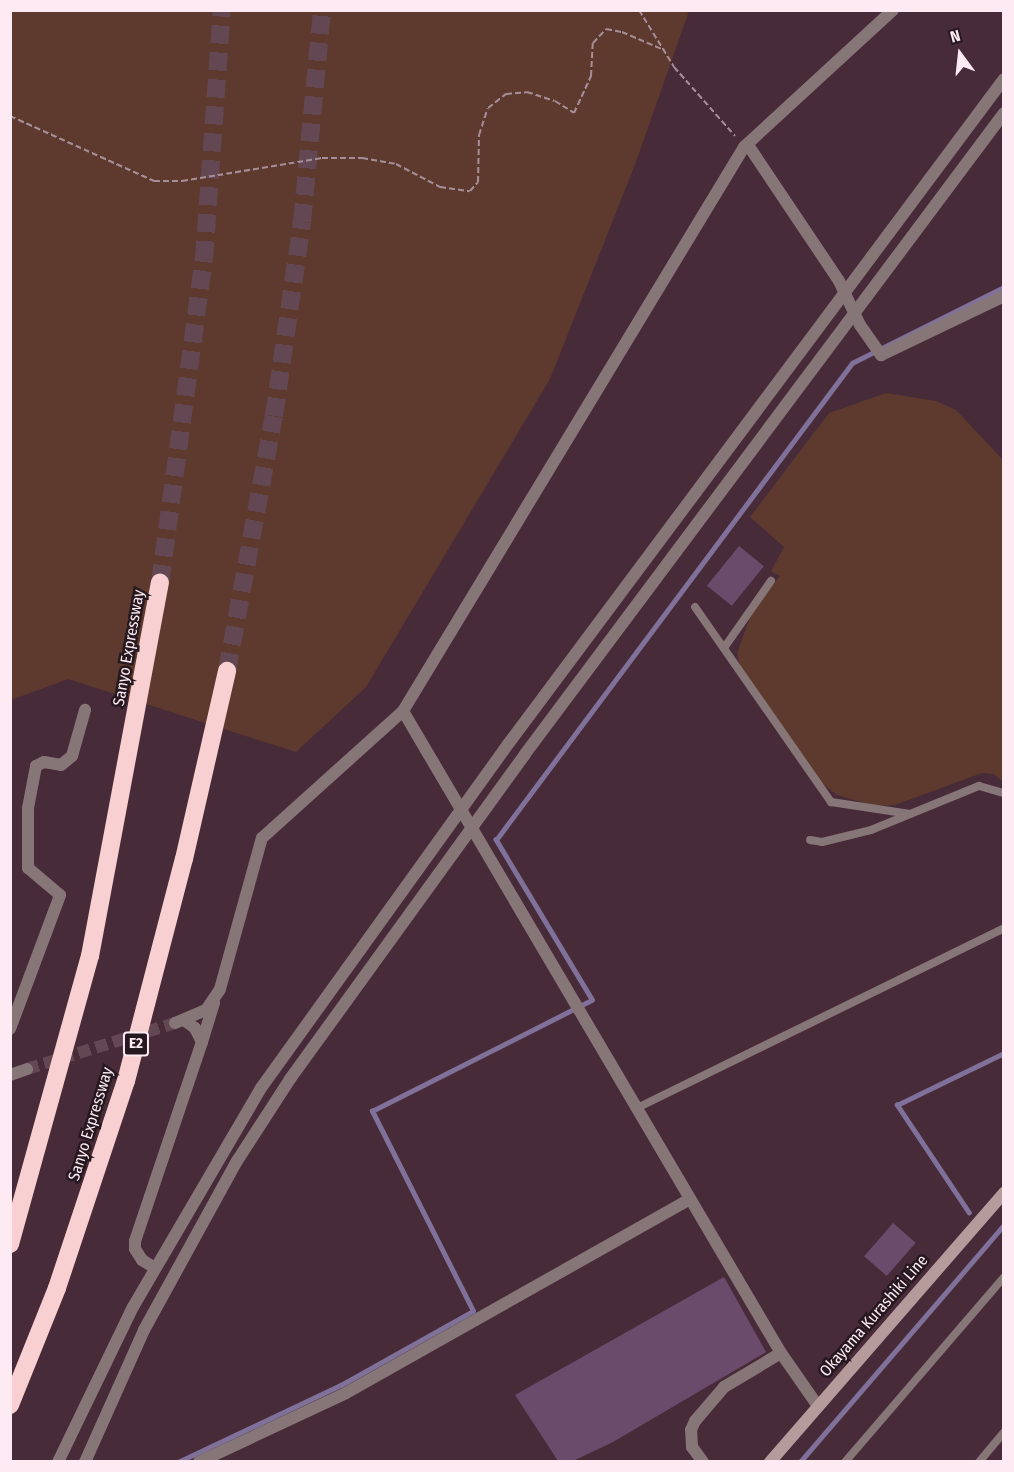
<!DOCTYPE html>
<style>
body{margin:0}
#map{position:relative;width:1014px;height:1472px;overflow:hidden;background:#482b38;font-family:"Fira Sans Condensed",sans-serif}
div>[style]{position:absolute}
.green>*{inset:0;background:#5d3a2d}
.stream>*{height:4.5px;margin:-2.25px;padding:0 2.25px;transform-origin:2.25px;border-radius:2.25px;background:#80719a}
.building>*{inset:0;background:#6b4b6b;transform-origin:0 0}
.minor-tunnel>*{height:12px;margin-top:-6px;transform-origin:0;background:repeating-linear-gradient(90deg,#634854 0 12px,transparent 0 18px)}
.motorway-tunnel>*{height:18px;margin-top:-9px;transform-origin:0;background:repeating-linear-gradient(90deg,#634854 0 18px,transparent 0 27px)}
.path>*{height:2px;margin-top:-1px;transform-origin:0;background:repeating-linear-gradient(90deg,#a68e99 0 6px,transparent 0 9px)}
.service>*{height:8px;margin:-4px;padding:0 4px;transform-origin:4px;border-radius:4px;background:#877677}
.minor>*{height:12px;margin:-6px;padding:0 6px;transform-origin:6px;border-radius:6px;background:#877677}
.tertiary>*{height:12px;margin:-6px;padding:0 6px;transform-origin:6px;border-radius:6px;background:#877677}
.secondary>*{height:12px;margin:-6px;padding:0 6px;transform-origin:6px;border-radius:6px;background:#b59b9c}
.motorway>*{height:18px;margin:-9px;padding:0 9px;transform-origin:9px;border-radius:9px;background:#f9d0d1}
span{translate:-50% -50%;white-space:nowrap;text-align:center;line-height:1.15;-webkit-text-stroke:5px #25181e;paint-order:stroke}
.shield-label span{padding:2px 4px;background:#25181e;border:2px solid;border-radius:4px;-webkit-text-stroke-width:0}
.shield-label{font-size:15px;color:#fdeaf2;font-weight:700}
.street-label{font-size:16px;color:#fdeaf2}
.frame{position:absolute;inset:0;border:12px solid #fdeaf2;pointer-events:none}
.north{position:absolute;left:930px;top:24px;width:60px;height:60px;-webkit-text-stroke:4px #25181e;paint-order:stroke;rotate:345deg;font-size:16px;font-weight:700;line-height:24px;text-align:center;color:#fdeaf2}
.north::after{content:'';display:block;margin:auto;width:21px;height:27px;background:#fdeaf2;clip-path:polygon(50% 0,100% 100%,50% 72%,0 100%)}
</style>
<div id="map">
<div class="green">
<div style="clip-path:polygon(11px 11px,689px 11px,636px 162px,550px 379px,366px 687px,296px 752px,68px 679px,11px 700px)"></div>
<div style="clip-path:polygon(886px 393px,936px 401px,956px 410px,1004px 461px,1003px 782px,994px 774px,982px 773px,895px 805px,875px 806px,837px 795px,823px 784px,741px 670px,737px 653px,752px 612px,780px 576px,771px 571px,784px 547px,750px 517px,829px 413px)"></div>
</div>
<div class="stream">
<div style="left:969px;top:1213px;width:130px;rotate:-123.7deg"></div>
<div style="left:897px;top:1105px;width:119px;rotate:-25.9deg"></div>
<div style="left:178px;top:1462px;width:180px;rotate:-25.3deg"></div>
<div style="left:341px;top:1385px;width:151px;rotate:-29.3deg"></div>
<div style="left:473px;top:1311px;width:224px;rotate:-116.8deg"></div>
<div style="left:372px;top:1111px;width:246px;rotate:-26.8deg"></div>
<div style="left:592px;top:1000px;width:187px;rotate:-121deg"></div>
<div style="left:496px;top:840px;width:595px;rotate:-53.26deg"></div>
<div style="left:852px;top:363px;width:170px;rotate:-26.6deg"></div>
<div style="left:800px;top:1462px;width:313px;rotate:-49.3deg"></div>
</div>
<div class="building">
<div style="left:739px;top:546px;width:32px;height:51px;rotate:39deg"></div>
<div style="left:893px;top:1223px;width:30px;height:44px;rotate:41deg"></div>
<div style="clip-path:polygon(724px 1277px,766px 1352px,613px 1442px,573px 1461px,558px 1461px,515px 1395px)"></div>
</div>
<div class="minor-tunnel">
<div style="left:27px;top:1069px;width:155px;rotate:-17.3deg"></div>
</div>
<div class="motorway-tunnel">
<div style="left:160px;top:583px;width:327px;rotate:-82.3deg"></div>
<div style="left:204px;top:259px;width:250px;rotate:-85.9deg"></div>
<div style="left:227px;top:671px;width:259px;rotate:-79.6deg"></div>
<div style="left:274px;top:416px;width:196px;rotate:-81.8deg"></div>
<div style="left:302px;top:222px;width:213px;rotate:-84.6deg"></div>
</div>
<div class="path">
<div style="left:639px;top:10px;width:67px;rotate:58.4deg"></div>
<div style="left:674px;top:67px;width:92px;rotate:48.5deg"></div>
<div style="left:10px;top:116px;width:158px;rotate:24.3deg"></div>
<div style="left:154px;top:181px;width:28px"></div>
<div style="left:182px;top:181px;width:142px;rotate:-9.3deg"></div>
<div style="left:322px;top:158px;width:40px"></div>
<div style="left:362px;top:158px;width:35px;rotate:10deg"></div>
<div style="left:396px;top:164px;width:50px;rotate:27.6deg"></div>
<div style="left:440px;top:187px;width:30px;rotate:8deg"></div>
<div style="left:470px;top:191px;width:12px;rotate:-48deg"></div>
<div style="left:478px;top:182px;width:47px;rotate:-88.8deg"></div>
<div style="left:479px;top:135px;width:28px;rotate:-72deg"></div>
<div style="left:488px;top:108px;width:23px;rotate:-38deg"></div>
<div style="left:506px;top:94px;width:21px;rotate:-5deg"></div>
<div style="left:527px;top:92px;width:29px;rotate:18deg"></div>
<div style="left:555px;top:101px;width:22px;rotate:32deg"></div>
<div style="left:574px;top:113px;width:41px;rotate:-65.3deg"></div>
<div style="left:591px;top:76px;width:33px;rotate:-87deg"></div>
<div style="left:593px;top:43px;width:19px;rotate:-47deg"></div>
<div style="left:606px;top:29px;width:16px;rotate:11deg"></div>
<div style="left:622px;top:32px;width:46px;rotate:23.2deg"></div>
</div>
<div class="service">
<div style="left:695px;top:607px;width:238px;rotate:55.1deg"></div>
<div style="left:831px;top:802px;width:80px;rotate:8.6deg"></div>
<div style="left:724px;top:648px;width:82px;rotate:-55deg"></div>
<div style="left:810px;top:840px;width:12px;rotate:9deg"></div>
<div style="left:822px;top:842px;width:50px;rotate:-13.8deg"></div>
<div style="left:871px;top:830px;width:117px;rotate:-22.2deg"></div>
<div style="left:979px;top:786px;width:26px;rotate:16deg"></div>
<div style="left:637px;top:1108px;width:409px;rotate:-26.1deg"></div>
<div style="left:845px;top:1462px;width:244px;rotate:-49.3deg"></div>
<div style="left:979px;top:1462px;width:39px;rotate:-50deg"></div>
</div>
<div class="minor">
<div style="left:748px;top:145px;width:164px;rotate:56.2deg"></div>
<div style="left:839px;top:281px;width:49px;rotate:64.5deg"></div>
<div style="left:860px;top:325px;width:37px;rotate:55deg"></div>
<div style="left:881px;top:355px;width:136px;rotate:-25.6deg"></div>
<div style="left:403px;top:711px;width:745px;rotate:59.51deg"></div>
<div style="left:781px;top:1353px;width:65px;rotate:55.1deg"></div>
<div style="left:175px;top:1023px;width:34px;rotate:-23deg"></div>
<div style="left:206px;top:1010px;width:25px;rotate:-56deg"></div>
<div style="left:220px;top:989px;width:157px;rotate:-74.5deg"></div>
<div style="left:262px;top:838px;width:190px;rotate:-42deg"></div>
<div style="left:403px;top:711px;width:659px;rotate:-58.84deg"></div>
<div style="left:744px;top:147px;width:202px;rotate:-42.6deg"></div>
<div style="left:10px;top:1029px;width:143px;rotate:-69.5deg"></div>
<div style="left:60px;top:895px;width:42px;rotate:-139.8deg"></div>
<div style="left:28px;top:868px;width:60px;rotate:-90deg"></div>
<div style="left:28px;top:808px;width:43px;rotate:-79.2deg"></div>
<div style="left:36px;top:766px;width:9px;rotate:-27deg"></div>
<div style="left:44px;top:762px;width:17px;rotate:10deg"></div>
<div style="left:61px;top:765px;width:14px;rotate:-39deg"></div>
<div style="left:72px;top:756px;width:48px;rotate:-74.2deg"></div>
<div style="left:202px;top:1042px;width:41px;rotate:-72.9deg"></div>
<div style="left:10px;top:1075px;width:18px;rotate:-19deg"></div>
<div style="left:155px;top:1268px;width:15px;rotate:-148deg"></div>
<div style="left:142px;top:1260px;width:13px;rotate:-122deg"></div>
<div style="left:135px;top:1249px;width:8px;rotate:-90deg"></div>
<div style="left:135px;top:1241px;width:210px;rotate:-71.4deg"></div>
<div style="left:202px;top:1042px;width:16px;rotate:-117deg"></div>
<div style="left:195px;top:1028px;width:14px;rotate:-144deg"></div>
<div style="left:199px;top:1462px;width:162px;rotate:-25.1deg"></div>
<div style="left:346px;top:1393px;width:395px;rotate:-29.4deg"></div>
</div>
<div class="tertiary">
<div style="left:58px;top:1462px;width:172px;rotate:-64.2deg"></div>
<div style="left:133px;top:1307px;width:254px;rotate:-59.7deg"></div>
<div style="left:261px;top:1088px;width:425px;rotate:-54.3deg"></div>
<div style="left:509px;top:743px;width:828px;rotate:-53.3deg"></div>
<div style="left:85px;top:1462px;width:145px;rotate:-65.9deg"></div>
<div style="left:144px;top:1330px;width:193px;rotate:-61.2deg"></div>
<div style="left:237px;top:1161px;width:98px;rotate:-57.1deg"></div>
<div style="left:290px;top:1079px;width:401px;rotate:-54.1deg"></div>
<div style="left:525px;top:754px;width:800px;rotate:-53.23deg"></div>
<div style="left:703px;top:1462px;width:19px;rotate:-126deg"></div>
<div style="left:692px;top:1447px;width:17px;rotate:-93deg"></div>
<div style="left:691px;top:1430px;width:10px;rotate:-66deg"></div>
<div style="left:695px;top:1421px;width:45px;rotate:-49.5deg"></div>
<div style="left:724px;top:1387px;width:66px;rotate:-30.8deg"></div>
</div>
<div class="secondary">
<div style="left:770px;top:1462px;width:357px;rotate:-49deg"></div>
</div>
<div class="motorway">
<div style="left:10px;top:1244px;width:299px;rotate:-74.5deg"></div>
<div style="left:90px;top:956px;width:380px;rotate:-79.4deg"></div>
<div style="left:10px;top:1405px;width:126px;rotate:-68.1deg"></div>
<div style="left:57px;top:1288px;width:218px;rotate:-71.6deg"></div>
<div style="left:126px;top:1081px;width:229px;rotate:-75.4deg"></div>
<div style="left:184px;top:859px;width:193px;rotate:-77.1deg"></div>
</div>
<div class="shield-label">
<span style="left:136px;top:1044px">E2</span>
</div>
<div class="street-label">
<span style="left:129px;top:648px;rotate:-80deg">Sanyo Expressway</span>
<span style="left:91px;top:1124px;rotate:-73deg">Sanyo Expressway</span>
<span style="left:874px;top:1316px;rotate:-49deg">Okayama Kurashiki Line</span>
</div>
<div class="frame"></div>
<div class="north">N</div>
</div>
